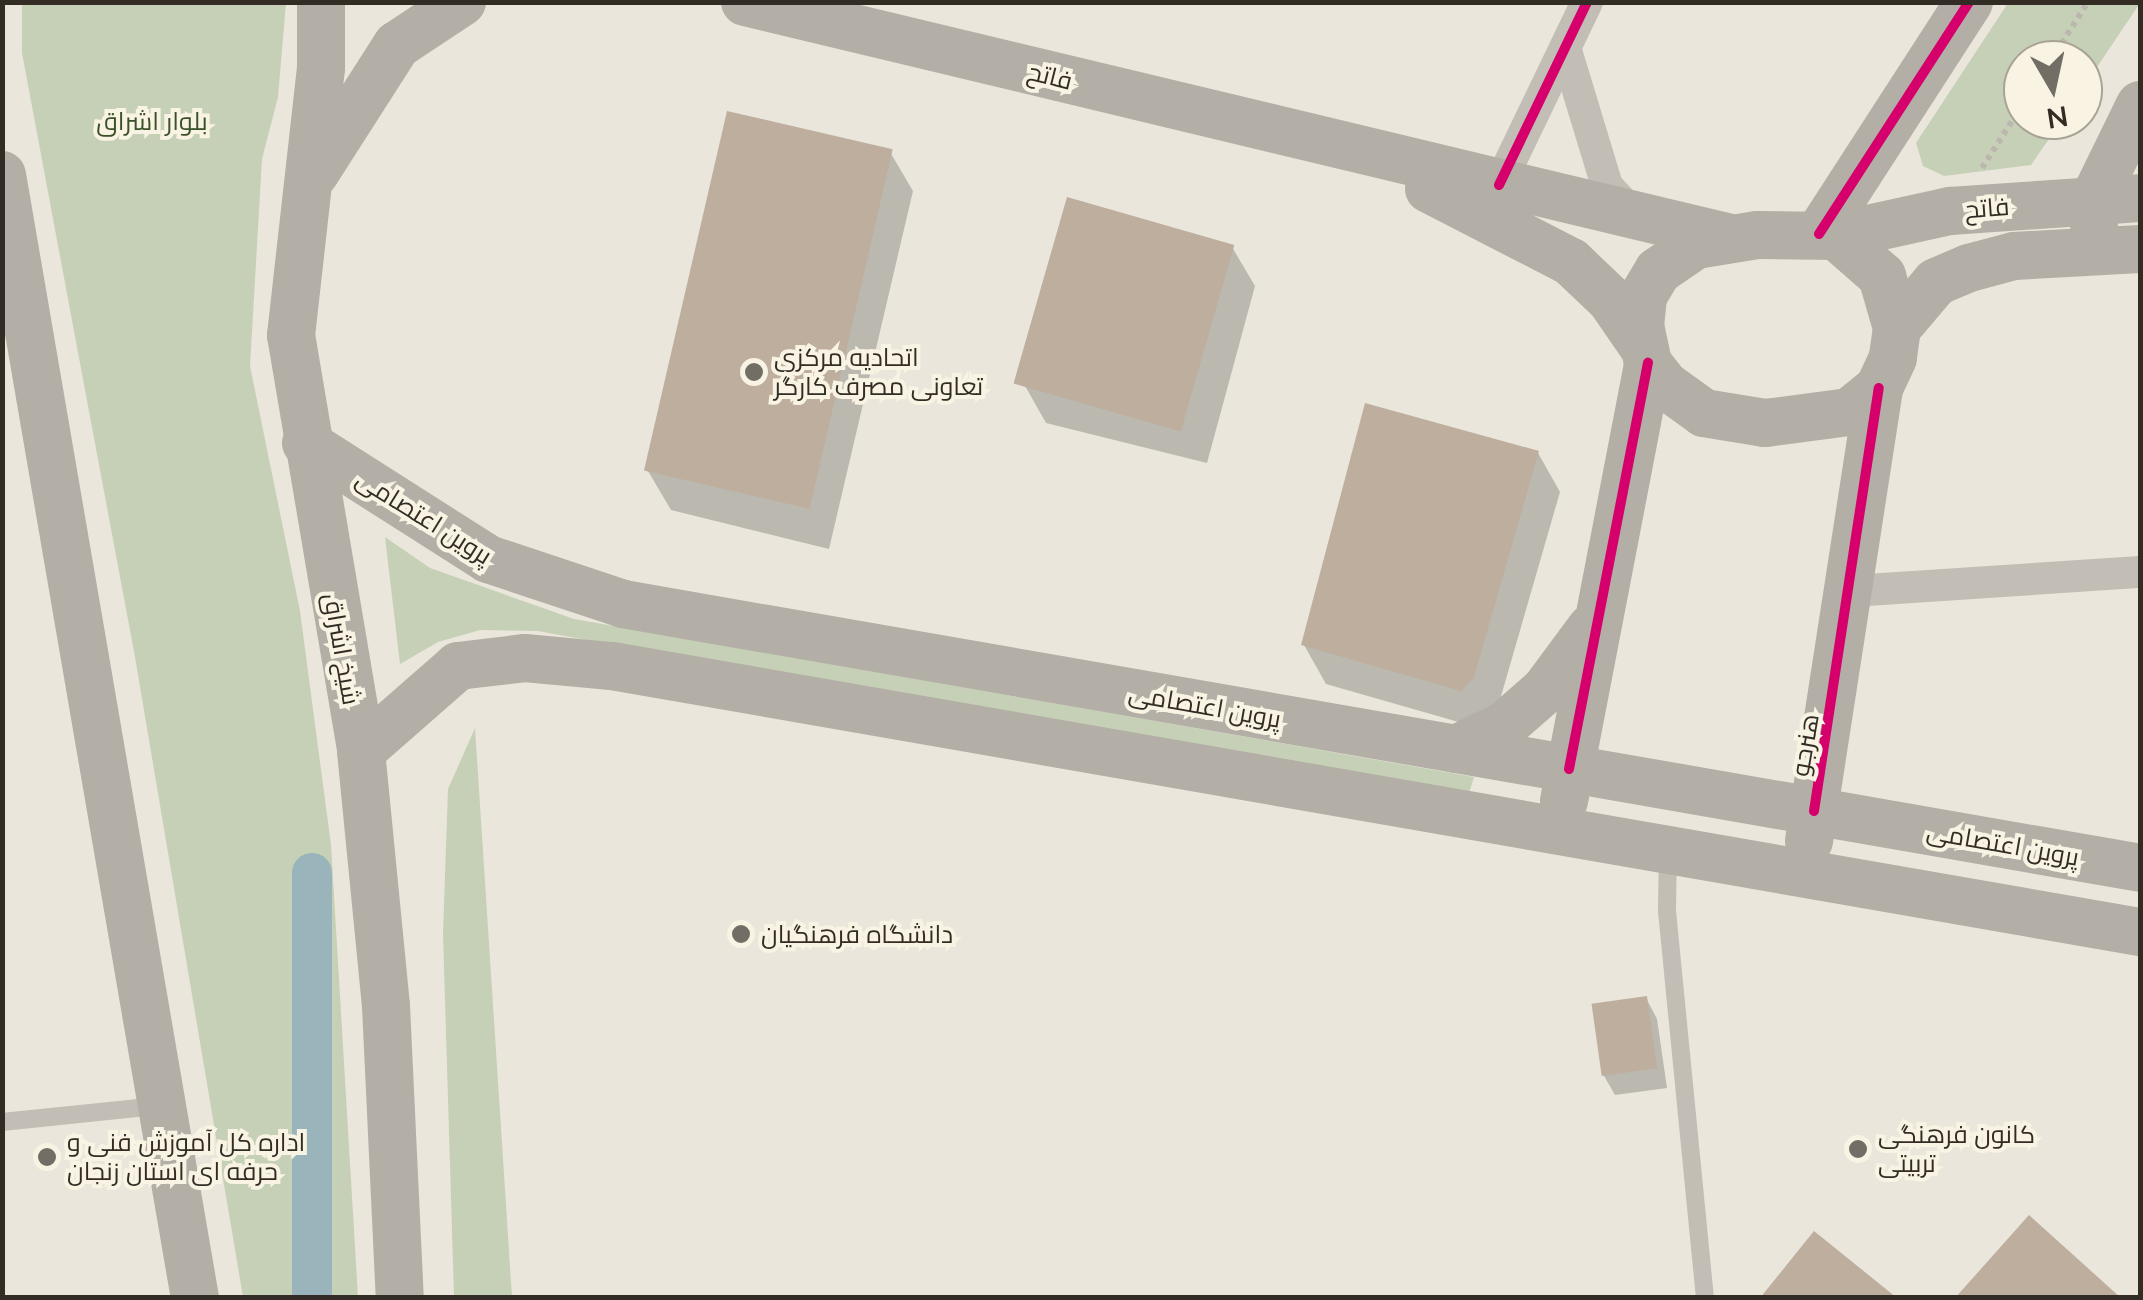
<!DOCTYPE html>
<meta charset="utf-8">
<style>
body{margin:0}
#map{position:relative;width:2143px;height:1300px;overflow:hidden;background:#eae6dc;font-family:Mulish,Cairo,sans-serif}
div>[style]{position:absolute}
.green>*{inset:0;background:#c6d0b6}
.shadow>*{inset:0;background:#0003}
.canal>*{height:40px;margin:-20px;padding:0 20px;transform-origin:20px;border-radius:20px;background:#99b4ba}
.building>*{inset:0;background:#bdae9e;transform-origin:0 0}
.path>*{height:6px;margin-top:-3px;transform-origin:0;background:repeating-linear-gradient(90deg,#bbb6ae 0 5px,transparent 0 10px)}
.lane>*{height:18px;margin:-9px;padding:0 9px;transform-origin:9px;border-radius:9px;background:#c2beb6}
.street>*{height:32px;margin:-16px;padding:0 16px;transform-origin:16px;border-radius:16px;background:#c2beb6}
.secondary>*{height:48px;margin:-24px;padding:0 24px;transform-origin:24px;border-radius:24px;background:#b3aea6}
.cycleway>*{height:10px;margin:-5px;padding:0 5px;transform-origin:5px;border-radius:5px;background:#d6006c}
.dots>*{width:28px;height:28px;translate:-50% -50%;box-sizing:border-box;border:5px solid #f8f3e2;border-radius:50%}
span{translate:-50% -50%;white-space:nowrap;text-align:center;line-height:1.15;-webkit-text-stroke:8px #f8f3e2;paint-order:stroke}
.street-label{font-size:25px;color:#322c25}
.park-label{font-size:25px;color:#3a5029}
.poi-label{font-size:25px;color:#322c25}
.left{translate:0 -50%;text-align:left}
.frame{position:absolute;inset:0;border:5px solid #322c25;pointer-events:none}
.north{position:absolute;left:2003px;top:40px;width:100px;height:100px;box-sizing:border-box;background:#f8f3e2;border:2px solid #a9a396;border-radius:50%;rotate:171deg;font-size:28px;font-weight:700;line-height:40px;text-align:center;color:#322c25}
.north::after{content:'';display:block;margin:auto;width:35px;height:45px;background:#726d65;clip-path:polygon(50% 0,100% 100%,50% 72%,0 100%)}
</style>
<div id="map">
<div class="green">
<div style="clip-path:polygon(22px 3px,286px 3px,278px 97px,262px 159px,250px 366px,300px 611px,331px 845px,358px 1297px,243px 1297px,135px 657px,22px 53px)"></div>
<div style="clip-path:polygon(2008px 3px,2140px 3px,2083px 88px,2083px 60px,2023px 60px,2023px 120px,2062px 120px,2031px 165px,1944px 176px,1923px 166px,1916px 143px)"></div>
<div style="clip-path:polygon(385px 537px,430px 568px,574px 619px,1474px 777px,1466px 803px,538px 631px,480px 630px,438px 642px,400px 664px)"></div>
<div style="clip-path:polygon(475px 728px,512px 1297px,454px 1297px,443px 934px,448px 789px)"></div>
</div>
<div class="shadow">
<div style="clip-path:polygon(890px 152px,913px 191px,829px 549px,671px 510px,648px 471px)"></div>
<div style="clip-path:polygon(1232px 247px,1255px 286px,1207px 463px,1046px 423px,1024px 384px)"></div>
<div style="clip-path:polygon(1538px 453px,1560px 492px,1495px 717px,1483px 729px,1326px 684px,1304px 645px)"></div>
<div style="clip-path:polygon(1646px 998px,1657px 1019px,1667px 1088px,1615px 1095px,1603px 1074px)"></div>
</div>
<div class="canal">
<div style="left:312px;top:873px;width:425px;rotate:90deg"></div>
</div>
<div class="building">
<div style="left:727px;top:111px;width:170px;height:369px;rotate:13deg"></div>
<div style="left:1067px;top:197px;width:174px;height:194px;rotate:16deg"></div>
<div style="clip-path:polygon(1365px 403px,1539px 451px,1474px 677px,1461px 691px,1301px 645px)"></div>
<div style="left:1647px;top:996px;width:73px;height:56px;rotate:82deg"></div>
<div style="clip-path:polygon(2029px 1215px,2121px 1298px,1955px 1298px)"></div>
<div style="clip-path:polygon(1814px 1231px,1897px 1298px,1760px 1298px)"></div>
</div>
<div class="path">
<div style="left:2051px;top:60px;width:69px;rotate:-57.5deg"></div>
<div style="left:1982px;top:168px;width:76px;rotate:-57.4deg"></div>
</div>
<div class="lane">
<div style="left:1668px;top:851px;width:60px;rotate:91deg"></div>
<div style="left:1667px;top:911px;width:389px;rotate:84.4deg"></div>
<div style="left:2px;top:1122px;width:157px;rotate:-5.9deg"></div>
</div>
<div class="street">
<div style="left:1567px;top:54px;width:138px;rotate:73.1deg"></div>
<div style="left:1607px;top:186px;width:41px;rotate:47deg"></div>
<div style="left:1499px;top:185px;width:203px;rotate:-64.3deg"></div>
<div style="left:1852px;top:591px;width:289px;rotate:-3.8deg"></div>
</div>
<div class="secondary">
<div style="left:321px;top:2px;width:66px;rotate:90deg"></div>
<div style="left:321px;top:68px;width:269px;rotate:96.4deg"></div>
<div style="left:291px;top:335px;width:422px;rotate:80.4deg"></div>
<div style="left:361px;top:751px;width:256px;rotate:84.4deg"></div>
<div style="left:386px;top:1006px;width:292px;rotate:87.3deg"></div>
<div style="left:745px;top:2px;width:1013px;rotate:13.47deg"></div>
<div style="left:315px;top:173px;width:152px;rotate:-57.4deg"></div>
<div style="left:397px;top:45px;width:78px;rotate:-33.5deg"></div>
<div style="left:2px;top:175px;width:1139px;rotate:80.25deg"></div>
<div style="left:1429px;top:189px;width:160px;rotate:27.2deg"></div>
<div style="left:1571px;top:262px;width:55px;rotate:43.5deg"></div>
<div style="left:1611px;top:300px;width:55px;rotate:55.4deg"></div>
<div style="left:2094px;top:225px;width:24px;rotate:-92deg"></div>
<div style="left:2093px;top:201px;width:107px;rotate:-63.9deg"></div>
<div style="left:1819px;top:234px;width:276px;rotate:-57.1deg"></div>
<div style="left:1757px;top:235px;width:79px;rotate:0.7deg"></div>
<div style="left:1836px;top:236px;width:61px;rotate:41deg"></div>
<div style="left:1882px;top:276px;width:54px;rotate:73.9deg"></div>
<div style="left:1897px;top:328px;width:30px;rotate:98deg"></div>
<div style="left:1893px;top:358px;width:33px;rotate:115deg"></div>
<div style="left:1879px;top:388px;width:38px;rotate:141deg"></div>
<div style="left:1849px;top:412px;width:85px;rotate:172.5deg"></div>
<div style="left:1765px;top:423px;width:62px;rotate:-170.7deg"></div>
<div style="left:1704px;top:413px;width:48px;rotate:-144.3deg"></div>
<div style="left:1665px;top:385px;width:28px;rotate:-128deg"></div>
<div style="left:1648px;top:363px;width:38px;rotate:-102deg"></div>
<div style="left:1640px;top:326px;width:30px;rotate:-84deg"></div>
<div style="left:1643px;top:296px;width:29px;rotate:-59deg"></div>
<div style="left:1658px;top:271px;width:46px;rotate:-34.4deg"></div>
<div style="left:1696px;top:245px;width:62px;rotate:-9.3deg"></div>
<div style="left:1836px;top:236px;width:117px;rotate:-12.4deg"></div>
<div style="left:1950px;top:211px;width:190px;rotate:-3.9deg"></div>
<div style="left:1897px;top:328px;width:60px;rotate:-49.7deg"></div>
<div style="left:1936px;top:282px;width:36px;rotate:-23deg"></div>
<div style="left:1969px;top:268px;width:47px;rotate:-14.9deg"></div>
<div style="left:2014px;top:256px;width:126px;rotate:-3.2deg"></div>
<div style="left:306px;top:443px;width:216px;rotate:32.5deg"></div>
<div style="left:488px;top:559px;width:142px;rotate:18.4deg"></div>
<div style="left:623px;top:604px;width:1540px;rotate:9.87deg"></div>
<div style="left:1456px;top:749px;width:55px;rotate:-26.1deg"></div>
<div style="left:1505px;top:725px;width:53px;rotate:-41.2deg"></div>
<div style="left:1545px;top:690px;width:77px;rotate:-53.4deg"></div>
<div style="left:361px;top:751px;width:129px;rotate:-41.2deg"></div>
<div style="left:458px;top:666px;width:67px;rotate:-6.8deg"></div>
<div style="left:525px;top:658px;width:87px;rotate:5.3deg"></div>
<div style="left:612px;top:666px;width:1551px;rotate:9.88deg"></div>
<div style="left:1564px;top:801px;width:446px;rotate:-79.1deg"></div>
<div style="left:1809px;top:841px;width:458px;rotate:-81.2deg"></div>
</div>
<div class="cycleway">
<div style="left:1499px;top:185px;width:203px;rotate:-64.3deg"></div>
<div style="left:1819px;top:234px;width:276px;rotate:-57.1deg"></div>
<div style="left:1569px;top:769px;width:414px;rotate:-79deg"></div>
<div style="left:1814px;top:811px;width:428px;rotate:-81.3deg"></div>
</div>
<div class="dots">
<div style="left:754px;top:372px;background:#726d65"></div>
<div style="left:741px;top:934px;background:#726d65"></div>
<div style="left:1858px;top:1149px;background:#726d65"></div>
<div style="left:47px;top:1157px;background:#726d65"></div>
</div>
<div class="street-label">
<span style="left:1050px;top:76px;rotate:14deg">فاتح</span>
<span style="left:1987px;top:208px;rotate:-4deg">فاتح</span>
<span style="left:424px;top:517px;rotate:32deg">پروین اعتصامی</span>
<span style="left:342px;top:649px;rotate:80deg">شیخ اشراق</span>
<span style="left:1205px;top:706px;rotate:10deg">پروین اعتصامی</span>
<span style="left:1805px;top:745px;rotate:-80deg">هنرجو</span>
<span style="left:2003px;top:844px;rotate:10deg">پروین اعتصامی</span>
</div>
<div class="park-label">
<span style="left:152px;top:121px">بلوار اشراق</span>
</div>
<div class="poi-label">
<span class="left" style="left:774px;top:372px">اتحادیه مرکزی<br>تعاونی مصرف کارگر</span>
<span class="left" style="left:761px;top:934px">دانشگاه فرهنگیان</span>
<span class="left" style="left:1878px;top:1149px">کانون فرهنگی<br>تربیتی</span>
<span class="left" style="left:67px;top:1157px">اداره کل آموزش فنی و<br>حرفه ای استان زنجان</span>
</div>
<div class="frame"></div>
<div class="north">N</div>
</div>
